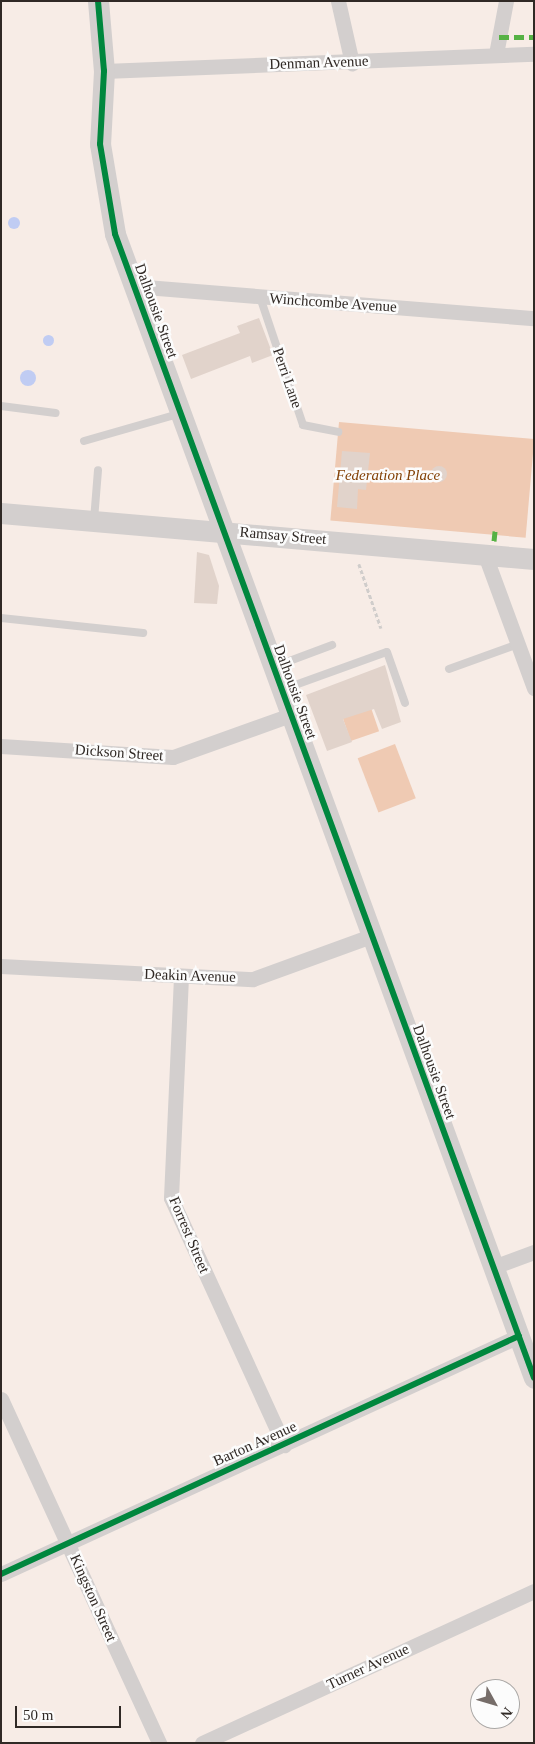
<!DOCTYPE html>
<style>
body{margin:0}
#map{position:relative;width:535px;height:1744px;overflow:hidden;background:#f7ece6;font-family:Georgia,serif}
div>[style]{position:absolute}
.green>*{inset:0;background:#efcab3;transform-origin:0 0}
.water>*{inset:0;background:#c0ccf3}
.round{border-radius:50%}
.building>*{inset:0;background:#e1d3cb}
.path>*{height:2.5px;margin-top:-1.25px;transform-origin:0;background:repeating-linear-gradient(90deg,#d0cdcb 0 4px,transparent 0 6.5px)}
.lane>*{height:8px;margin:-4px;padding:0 4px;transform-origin:4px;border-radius:4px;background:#d3cfce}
.street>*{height:15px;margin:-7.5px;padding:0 7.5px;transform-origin:7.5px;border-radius:7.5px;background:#d3cfce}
.secondary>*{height:21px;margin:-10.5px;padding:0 10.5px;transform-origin:10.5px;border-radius:10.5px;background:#d3cfce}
.quiet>*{height:5px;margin-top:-2.5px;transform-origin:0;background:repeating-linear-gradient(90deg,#56b245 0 10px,transparent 0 15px)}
.cycleway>*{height:6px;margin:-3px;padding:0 3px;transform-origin:3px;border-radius:3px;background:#00873e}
span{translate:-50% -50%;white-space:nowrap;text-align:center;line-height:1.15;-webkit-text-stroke:5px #fcfcfc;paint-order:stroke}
.street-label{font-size:15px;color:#302925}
.park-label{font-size:15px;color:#834005;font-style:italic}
.frame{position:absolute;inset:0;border:2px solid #302925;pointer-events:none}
.north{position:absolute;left:470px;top:1679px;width:50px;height:50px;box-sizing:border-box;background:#fcfcfc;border:1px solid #aaa8a6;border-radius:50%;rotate:129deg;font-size:14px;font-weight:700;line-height:20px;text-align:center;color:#302925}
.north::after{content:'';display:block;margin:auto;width:18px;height:22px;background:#766d69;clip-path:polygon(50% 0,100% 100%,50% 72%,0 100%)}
.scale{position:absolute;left:15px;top:1706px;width:106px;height:22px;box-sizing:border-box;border:2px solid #302925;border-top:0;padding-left:6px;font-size:15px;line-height:18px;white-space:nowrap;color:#302925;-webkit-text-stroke:4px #fcfcfc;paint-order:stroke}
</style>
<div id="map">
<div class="green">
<div style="left:339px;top:422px;width:196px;height:99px;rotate:5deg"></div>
<div style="left:369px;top:702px;width:31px;height:30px;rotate:71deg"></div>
<div style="left:395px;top:744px;width:58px;height:40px;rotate:69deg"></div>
</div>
<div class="water">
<div class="round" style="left:8px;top:217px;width:12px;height:12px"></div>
<div class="round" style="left:42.5px;top:334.5px;width:11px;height:11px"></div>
<div class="round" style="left:20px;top:370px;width:16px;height:16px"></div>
</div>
<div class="building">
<div style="clip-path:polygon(259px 318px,273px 355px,252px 363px,250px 356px,191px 379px,182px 355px,240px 333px,237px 326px)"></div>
<div style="clip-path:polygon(342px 451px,370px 453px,366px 490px,358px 489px,357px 509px,337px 507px)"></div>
<div class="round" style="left:431px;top:466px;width:16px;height:16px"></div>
<div style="clip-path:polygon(197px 552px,209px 555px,219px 586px,217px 604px,194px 603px)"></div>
<div style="clip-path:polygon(385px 665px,401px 722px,382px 729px,374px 709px,343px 719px,352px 742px,327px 751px,306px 695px)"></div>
</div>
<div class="path">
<div style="left:359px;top:564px;width:68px;rotate:71deg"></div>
</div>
<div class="lane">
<div style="left:260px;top:297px;width:135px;rotate:71.4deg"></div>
<div style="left:303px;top:425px;width:36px;rotate:11deg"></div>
<div style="left:1px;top:406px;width:55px;rotate:7.3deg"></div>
<div style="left:84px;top:441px;width:98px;rotate:-16deg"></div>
<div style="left:94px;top:520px;width:50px;rotate:-85.4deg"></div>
<div style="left:1px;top:618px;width:143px;rotate:6deg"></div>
<div style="left:276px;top:666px;width:60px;rotate:-20.6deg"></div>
<div style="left:449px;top:669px;width:73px;rotate:-19.9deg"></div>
<div style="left:284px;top:689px;width:109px;rotate:-19.8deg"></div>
<div style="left:387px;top:652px;width:54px;rotate:70.6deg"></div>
</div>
<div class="street">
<div style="left:338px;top:1px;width:64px;rotate:77.3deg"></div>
<div style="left:496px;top:54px;width:54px;rotate:-79.3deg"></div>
<div style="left:104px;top:71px;width:430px;rotate:-2.3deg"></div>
<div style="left:133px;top:286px;width:402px;rotate:4.6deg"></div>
<div style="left:485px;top:555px;width:142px;rotate:69.8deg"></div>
<div style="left:1px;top:746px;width:172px;rotate:3.7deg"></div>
<div style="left:173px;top:757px;width:124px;rotate:-19.7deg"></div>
<div style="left:1px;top:966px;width:252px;rotate:3deg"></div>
<div style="left:253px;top:979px;width:126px;rotate:-20deg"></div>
<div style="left:181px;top:977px;width:221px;rotate:92.6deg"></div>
<div style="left:171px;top:1198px;width:272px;rotate:65.4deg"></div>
<div style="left:493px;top:1267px;width:44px;rotate:-20.1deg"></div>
<div style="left:1px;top:1399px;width:379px;rotate:65.3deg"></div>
<div style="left:1px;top:1574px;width:570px;rotate:-24.68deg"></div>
<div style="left:202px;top:1743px;width:365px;rotate:-24.6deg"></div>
</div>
<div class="secondary">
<div style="left:98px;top:1px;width:70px;rotate:85.1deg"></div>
<div style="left:104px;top:71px;width:73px;rotate:93.1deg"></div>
<div style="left:100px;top:144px;width:91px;rotate:80.5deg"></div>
<div style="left:115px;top:234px;width:1218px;rotate:69.88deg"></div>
<div style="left:1px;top:513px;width:535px;rotate:4.93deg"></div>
</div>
<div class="quiet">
<div style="left:499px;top:37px;width:35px"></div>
<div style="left:494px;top:541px;width:10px;rotate:-84deg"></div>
</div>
<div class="cycleway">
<div style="left:98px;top:1px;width:70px;rotate:85.1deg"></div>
<div style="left:104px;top:71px;width:73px;rotate:93.1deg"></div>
<div style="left:100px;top:144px;width:91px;rotate:80.5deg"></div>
<div style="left:115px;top:234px;width:1218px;rotate:69.88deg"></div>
<div style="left:1px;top:1574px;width:570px;rotate:-24.68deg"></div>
</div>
<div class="street-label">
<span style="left:319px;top:63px;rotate:-2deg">Denman Avenue</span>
<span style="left:333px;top:303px;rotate:4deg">Winchcombe Avenue</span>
<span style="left:156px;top:311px;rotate:70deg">Dalhousie Street</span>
<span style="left:287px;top:378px;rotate:71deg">Perri Lane</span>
<span style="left:283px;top:536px;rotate:5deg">Ramsay Street</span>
<span style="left:295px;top:692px;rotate:70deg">Dalhousie Street</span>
<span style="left:119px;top:753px;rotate:4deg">Dickson Street</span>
<span style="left:190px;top:976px;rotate:2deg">Deakin Avenue</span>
<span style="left:434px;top:1072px;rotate:70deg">Dalhousie Street</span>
<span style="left:189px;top:1235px;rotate:67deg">Forrest Street</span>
<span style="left:255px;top:1444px;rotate:-24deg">Barton Avenue</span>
<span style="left:93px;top:1598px;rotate:66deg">Kingston Street</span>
<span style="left:368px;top:1667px;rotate:-25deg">Turner Avenue</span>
</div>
<div class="park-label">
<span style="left:388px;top:476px">Federation Place</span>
</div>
<div class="frame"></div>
<div class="north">N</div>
<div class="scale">50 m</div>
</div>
